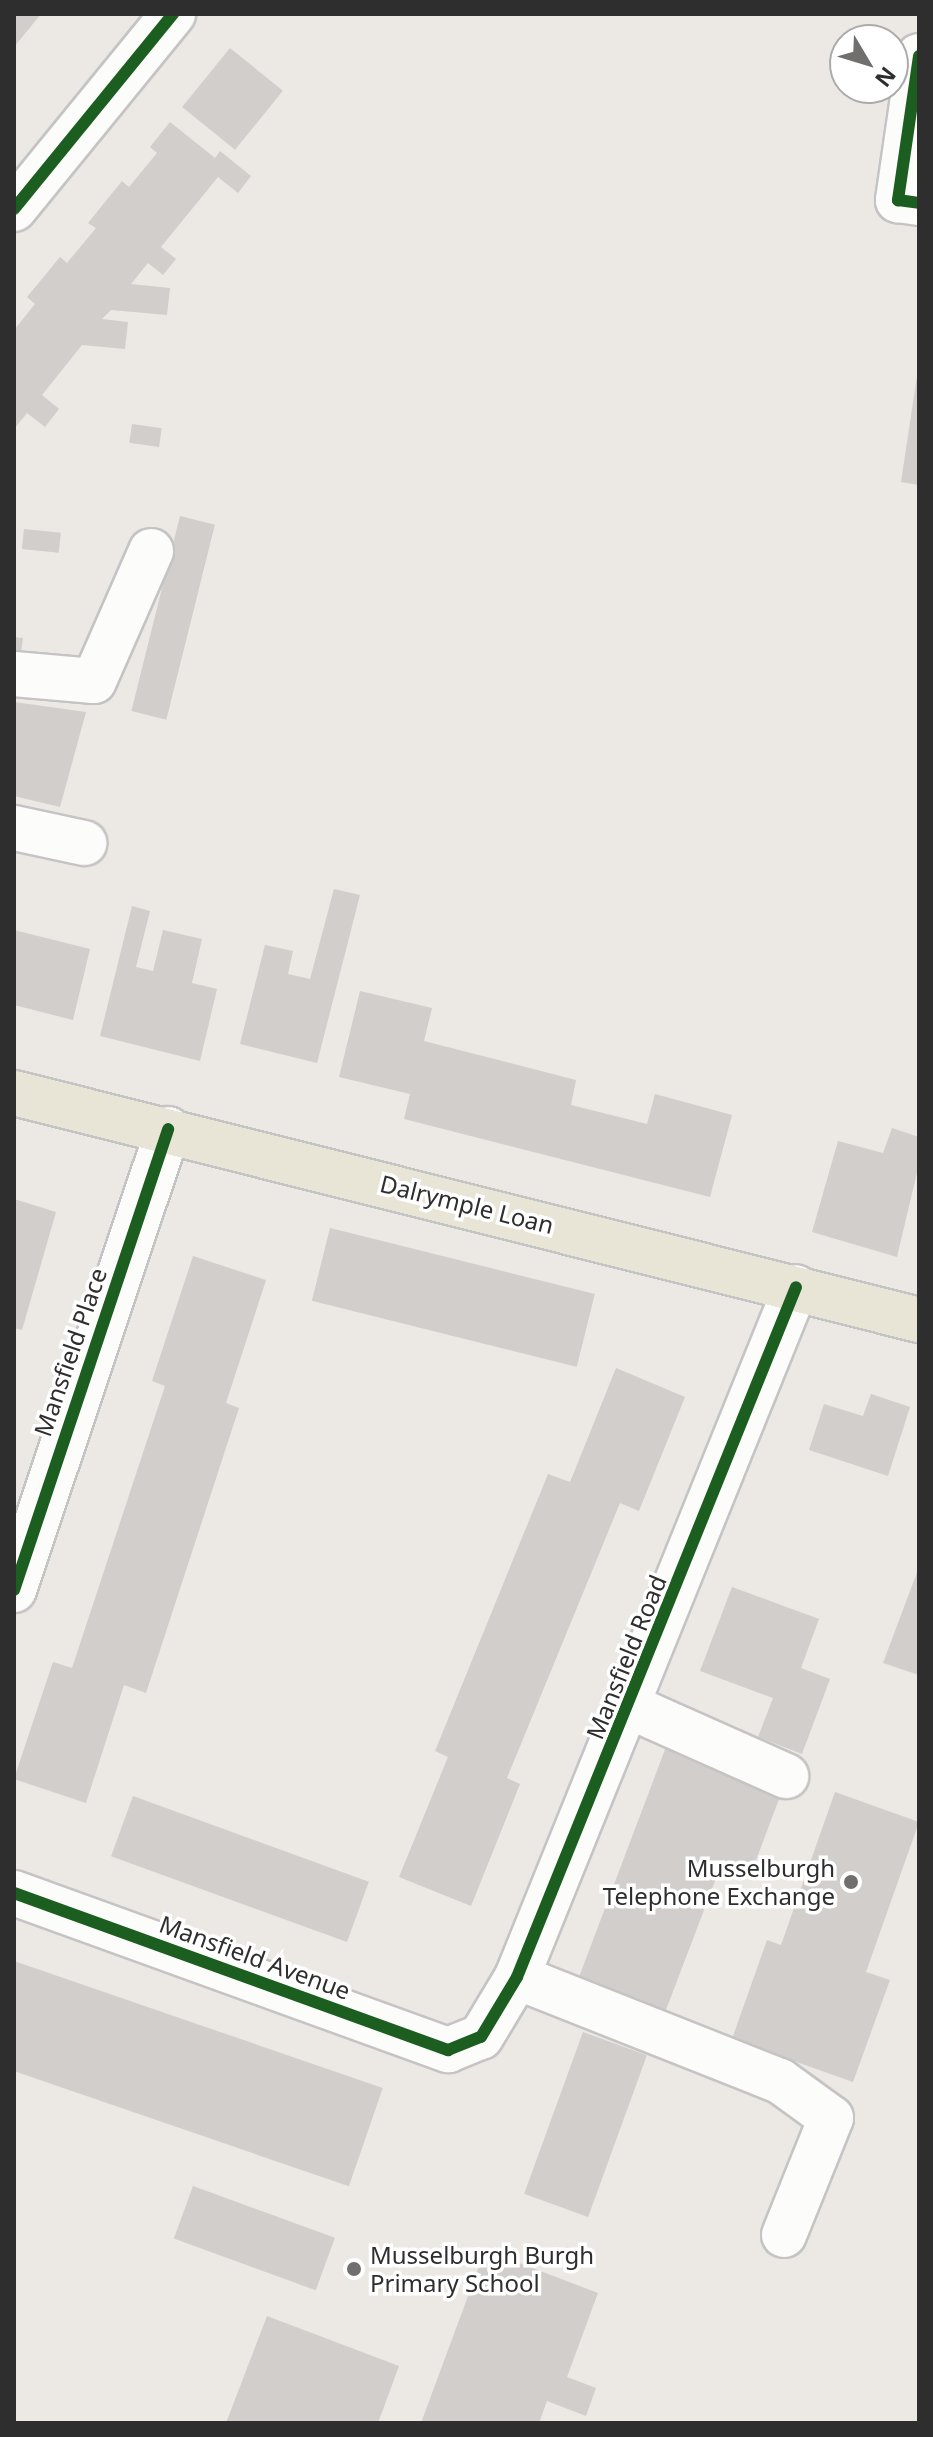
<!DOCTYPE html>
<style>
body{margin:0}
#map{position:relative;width:933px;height:2437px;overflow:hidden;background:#ece8e4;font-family:"Noto Sans",sans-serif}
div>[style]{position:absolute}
.building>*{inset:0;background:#d1cecb;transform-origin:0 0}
.roads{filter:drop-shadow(2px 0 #c5c4c5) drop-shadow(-2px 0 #c5c4c5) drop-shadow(0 2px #c5c4c5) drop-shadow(0 -2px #c5c4c5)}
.minor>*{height:44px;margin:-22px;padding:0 22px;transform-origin:22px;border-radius:22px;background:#fcfcfb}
.major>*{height:44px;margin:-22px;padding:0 22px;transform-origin:22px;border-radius:22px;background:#e8e4d6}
.cycleway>*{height:12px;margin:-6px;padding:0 6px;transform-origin:6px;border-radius:6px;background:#1b5e20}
.dots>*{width:22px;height:22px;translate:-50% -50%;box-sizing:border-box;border:4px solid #fff;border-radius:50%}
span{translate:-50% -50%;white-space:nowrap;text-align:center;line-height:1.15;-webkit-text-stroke:7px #fff;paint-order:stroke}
.street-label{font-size:24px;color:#2e2e2e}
.poi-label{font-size:24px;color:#2e2e2e}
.right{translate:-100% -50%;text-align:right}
.left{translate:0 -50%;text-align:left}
.frame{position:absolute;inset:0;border:16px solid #2e2e2e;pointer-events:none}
.north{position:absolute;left:829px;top:24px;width:80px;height:80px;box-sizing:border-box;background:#fff;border:2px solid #ababab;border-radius:50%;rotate:128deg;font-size:22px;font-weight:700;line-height:32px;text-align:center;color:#2e2e2e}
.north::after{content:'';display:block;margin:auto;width:28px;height:36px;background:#706f6e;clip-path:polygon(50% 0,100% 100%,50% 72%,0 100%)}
</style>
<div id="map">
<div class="building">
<div style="clip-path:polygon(14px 14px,41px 14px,14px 47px)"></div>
<div style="left:230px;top:48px;width:68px;height:76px;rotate:39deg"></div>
<div style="clip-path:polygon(170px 122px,215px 158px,220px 151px,251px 176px,238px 193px,218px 177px,161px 247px,176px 259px,163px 275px,148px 263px,131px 284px,170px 288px,167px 315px,111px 310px,102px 319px,128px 322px,125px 349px,82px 345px,42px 395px,59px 409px,45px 427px,27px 413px,14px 429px,14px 330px,35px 304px,27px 297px,60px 257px,67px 263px,96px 228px,88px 223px,122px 181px,129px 187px,157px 153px,150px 147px)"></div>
<div style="clip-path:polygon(917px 376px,919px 376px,919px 485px,901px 482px)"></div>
<div style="left:132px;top:424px;width:30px;height:19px;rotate:8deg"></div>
<div style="left:180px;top:516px;width:36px;height:201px;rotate:14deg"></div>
<div style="left:24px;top:529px;width:37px;height:20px;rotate:6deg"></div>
<div style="clip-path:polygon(14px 637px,23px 638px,20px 659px,14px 659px)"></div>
<div style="clip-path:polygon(14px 702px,86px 712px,60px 807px,14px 796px)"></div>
<div style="clip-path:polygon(334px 889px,360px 895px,317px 1063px,240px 1044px,265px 945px,293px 951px,288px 974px,310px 979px)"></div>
<div style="clip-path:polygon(132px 906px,150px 911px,136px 967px,153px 971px,163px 930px,202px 939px,192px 983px,217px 989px,200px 1061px,100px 1036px)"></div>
<div style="clip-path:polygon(14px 930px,90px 949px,73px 1020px,14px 1005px)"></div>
<div style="clip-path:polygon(360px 991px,432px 1008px,424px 1041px,576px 1080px,571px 1105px,647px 1124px,655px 1094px,732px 1115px,710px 1197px,404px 1119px,410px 1094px,339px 1077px)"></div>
<div style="clip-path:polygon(892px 1128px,919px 1137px,919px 1164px,897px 1257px,812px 1232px,838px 1141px,883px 1153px)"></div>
<div style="clip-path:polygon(14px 1199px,56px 1212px,22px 1330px,14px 1328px)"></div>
<div style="left:330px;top:1228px;width:273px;height:75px;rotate:14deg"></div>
<div style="clip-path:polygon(193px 1256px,266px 1280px,226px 1403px,239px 1408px,146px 1693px,124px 1685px,86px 1803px,14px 1779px,53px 1662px,72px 1668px,165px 1386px,152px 1381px)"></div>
<div style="clip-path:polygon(616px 1368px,685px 1397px,639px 1511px,620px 1503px,507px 1778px,520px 1784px,471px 1906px,399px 1877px,448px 1757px,435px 1751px,548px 1474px,570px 1482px)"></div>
<div style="clip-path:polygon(871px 1394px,910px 1407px,888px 1476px,809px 1450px,824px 1404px,863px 1416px)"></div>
<div style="clip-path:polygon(919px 1567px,919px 1675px,883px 1663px)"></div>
<div style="clip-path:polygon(732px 1587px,819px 1619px,801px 1668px,830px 1679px,802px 1754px,758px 1737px,773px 1698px,700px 1671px)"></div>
<div style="clip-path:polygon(669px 1739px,785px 1783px,752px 1871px,723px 1860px,666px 2010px,579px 1977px)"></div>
<div style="clip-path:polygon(835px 1792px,919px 1822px,866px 1972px,890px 1980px,853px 2082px,732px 2039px,767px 1940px,781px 1945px)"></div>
<div style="left:133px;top:1796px;width:251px;height:64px;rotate:20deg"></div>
<div style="left:14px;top:1961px;width:390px;height:104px;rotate:19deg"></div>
<div style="left:583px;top:2032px;width:68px;height:172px;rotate:20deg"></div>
<div style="left:193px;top:2186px;width:151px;height:56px;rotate:20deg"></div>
<div style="clip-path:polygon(485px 2250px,598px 2293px,567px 2377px,596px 2388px,586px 2416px,547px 2401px,539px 2423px,421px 2423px)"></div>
<div style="clip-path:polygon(267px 2316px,399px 2366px,378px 2423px,226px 2423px)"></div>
</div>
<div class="roads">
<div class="minor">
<div style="left:919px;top:56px;width:146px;rotate:98.3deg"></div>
<div style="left:898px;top:200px;width:21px;rotate:8deg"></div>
<div style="left:14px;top:209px;width:252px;rotate:-50.8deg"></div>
<div style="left:14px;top:674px;width:80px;rotate:5deg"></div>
<div style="left:94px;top:681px;width:142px;rotate:-66.3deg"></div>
<div style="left:14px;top:828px;width:72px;rotate:12.1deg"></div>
<div style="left:14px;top:1590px;width:486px;rotate:-71.5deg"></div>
<div style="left:631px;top:1707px;width:170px;rotate:24deg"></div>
<div style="left:14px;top:1893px;width:462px;rotate:19.9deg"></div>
<div style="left:448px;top:2050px;width:35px;rotate:-22deg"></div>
<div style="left:481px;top:2037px;width:70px;rotate:-59deg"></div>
<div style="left:517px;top:1977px;width:744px;rotate:-67.98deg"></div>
<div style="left:517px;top:1977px;width:283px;rotate:21.6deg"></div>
<div style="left:780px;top:2081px;width:63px;rotate:36deg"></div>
<div style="left:831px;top:2118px;width:126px;rotate:111.9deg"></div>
</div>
<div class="major">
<div style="left:14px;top:1093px;width:933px;rotate:14.08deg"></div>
</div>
</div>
<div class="cycleway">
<div style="left:919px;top:56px;width:146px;rotate:98.3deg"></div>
<div style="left:898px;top:200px;width:21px;rotate:8deg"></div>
<div style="left:14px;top:209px;width:252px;rotate:-50.8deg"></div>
<div style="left:14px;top:1590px;width:486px;rotate:-71.5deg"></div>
<div style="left:14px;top:1893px;width:462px;rotate:19.9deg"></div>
<div style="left:448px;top:2050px;width:35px;rotate:-22deg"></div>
<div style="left:481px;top:2037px;width:70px;rotate:-59deg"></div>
<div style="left:517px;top:1977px;width:744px;rotate:-67.98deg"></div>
</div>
<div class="dots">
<div style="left:851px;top:1882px;background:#706f6e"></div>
<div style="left:354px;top:2269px;background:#706f6e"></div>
</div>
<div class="street-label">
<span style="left:467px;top:1204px;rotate:14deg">Dalrymple Loan</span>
<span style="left:70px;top:1352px;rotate:-71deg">Mansfield Place</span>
<span style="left:626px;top:1657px;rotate:-68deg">Mansfield Road</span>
<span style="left:255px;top:1957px;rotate:20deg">Mansfield Avenue</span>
</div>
<div class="poi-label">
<span class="right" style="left:835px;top:1882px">Musselburgh<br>Telephone Exchange</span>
<span class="left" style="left:370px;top:2269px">Musselburgh Burgh<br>Primary School</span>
</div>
<div class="frame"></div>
<div class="north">N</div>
</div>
